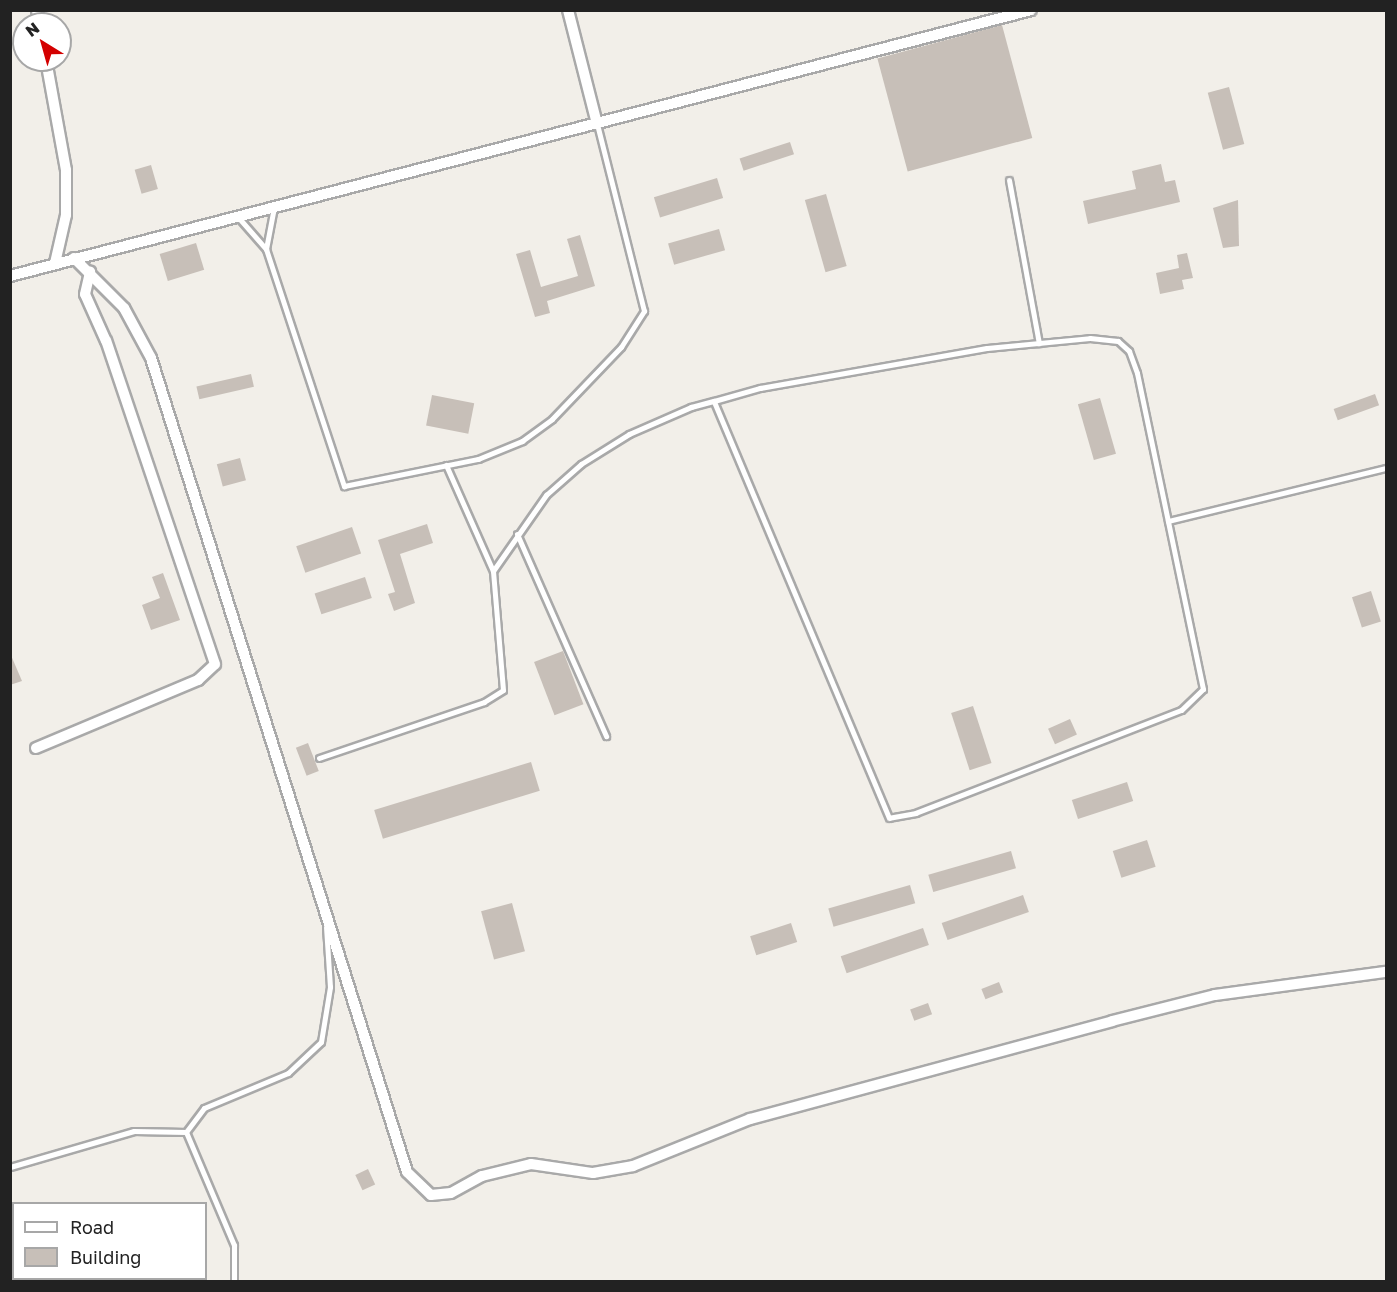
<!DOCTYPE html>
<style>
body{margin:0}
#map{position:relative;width:1397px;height:1292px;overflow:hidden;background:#f2efe9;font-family:"Golos Text",sans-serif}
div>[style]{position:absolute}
.building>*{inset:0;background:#c7bfb8;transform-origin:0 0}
.roads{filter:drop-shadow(2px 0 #a9a9a9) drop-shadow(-2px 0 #a9a9a9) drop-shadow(0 2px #a9a9a9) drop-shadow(0 -2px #a9a9a9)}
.lane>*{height:5px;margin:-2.5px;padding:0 2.5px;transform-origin:2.5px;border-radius:2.5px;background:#fff}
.street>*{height:10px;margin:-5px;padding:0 5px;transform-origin:5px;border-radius:5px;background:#fff}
span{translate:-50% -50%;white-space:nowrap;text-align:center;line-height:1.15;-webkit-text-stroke:5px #fff;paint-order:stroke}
.frame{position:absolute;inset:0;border:12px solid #222;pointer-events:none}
.legend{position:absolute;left:12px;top:1202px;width:195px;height:78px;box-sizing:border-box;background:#fff;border:2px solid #a7a7a7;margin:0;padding:8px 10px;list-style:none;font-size:18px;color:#222}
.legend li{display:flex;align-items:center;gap:12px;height:30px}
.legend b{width:30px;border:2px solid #a7a7a7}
.north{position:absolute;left:12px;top:12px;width:60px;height:60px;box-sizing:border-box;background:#fff;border:2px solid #a7a7a7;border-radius:50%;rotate:323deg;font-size:16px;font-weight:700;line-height:24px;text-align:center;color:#222}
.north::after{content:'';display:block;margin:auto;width:21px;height:27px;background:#d40000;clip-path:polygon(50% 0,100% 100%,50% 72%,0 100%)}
</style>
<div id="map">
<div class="building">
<div style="left:1002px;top:25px;width:117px;height:129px;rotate:75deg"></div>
<div style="left:1229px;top:87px;width:59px;height:22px;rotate:75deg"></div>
<div style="left:790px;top:142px;width:13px;height:53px;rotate:72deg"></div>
<div style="clip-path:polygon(1161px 164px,1165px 182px,1175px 180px,1180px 202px,1088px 224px,1083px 201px,1136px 189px,1132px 171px)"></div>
<div style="left:151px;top:165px;width:25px;height:17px;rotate:74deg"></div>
<div style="left:717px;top:178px;width:21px;height:66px;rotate:73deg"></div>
<div style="left:826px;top:194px;width:75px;height:22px;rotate:74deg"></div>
<div style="clip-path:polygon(1238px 200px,1239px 246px,1223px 248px,1213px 208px)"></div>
<div style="left:719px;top:229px;width:22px;height:53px;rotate:74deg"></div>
<div style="clip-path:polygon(580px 235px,595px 286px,547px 301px,550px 313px,535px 317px,516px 254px,530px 250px,541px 287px,578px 276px,567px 239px)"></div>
<div style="left:196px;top:243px;width:28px;height:38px;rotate:73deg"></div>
<div style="clip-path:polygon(1187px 253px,1193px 278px,1182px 280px,1184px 289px,1160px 294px,1156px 273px,1179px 268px,1177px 255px)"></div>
<div style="left:251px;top:374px;width:13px;height:56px;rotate:77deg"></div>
<div style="left:1375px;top:394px;width:12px;height:44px;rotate:70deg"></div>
<div style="left:432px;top:395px;width:43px;height:31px;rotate:11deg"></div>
<div style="left:1100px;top:398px;width:58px;height:23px;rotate:74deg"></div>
<div style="left:240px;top:458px;width:23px;height:24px;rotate:75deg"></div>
<div style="clip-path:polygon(427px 524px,433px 543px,400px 554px,415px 603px,394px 611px,388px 594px,395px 592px,378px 540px)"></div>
<div style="left:352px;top:527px;width:28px;height:59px;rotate:71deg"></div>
<div style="clip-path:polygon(163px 573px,180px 620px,151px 630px,142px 605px,160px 598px,152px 577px)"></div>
<div style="left:365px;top:577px;width:22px;height:53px;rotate:72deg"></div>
<div style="left:1371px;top:591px;width:32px;height:20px;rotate:72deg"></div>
<div style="left:563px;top:651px;width:57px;height:31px;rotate:69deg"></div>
<div style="clip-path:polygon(10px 653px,22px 681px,10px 685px)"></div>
<div style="left:973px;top:706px;width:60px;height:23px;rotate:72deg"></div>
<div style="left:1070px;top:719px;width:17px;height:24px;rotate:66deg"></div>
<div style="left:308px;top:743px;width:30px;height:13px;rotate:69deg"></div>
<div style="left:531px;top:762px;width:30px;height:164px;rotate:73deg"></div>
<div style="left:1127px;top:782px;width:20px;height:58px;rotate:72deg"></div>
<div style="left:1147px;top:840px;width:28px;height:36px;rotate:72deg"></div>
<div style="left:1011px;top:851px;width:18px;height:86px;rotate:74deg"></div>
<div style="left:910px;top:885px;width:19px;height:85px;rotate:74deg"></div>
<div style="left:1023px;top:895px;width:18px;height:86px;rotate:71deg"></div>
<div style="left:512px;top:903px;width:50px;height:32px;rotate:75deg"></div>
<div style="left:791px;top:923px;width:20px;height:43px;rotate:72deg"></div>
<div style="left:923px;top:928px;width:18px;height:87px;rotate:71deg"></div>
<div style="left:999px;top:982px;width:11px;height:19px;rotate:68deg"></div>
<div style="left:928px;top:1003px;width:12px;height:19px;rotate:70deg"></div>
<div style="left:368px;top:1169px;width:17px;height:14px;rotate:65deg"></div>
</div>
<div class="roads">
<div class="lane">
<div style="left:1009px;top:180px;width:166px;rotate:79.6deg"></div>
<div style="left:238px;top:217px;width:43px;rotate:48.8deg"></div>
<div style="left:266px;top:249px;width:250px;rotate:71.8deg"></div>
<div style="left:344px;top:486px;width:137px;rotate:-11.4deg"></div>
<div style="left:478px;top:459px;width:48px;rotate:-22.2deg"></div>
<div style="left:522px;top:441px;width:37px;rotate:-36deg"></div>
<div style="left:552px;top:419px;width:100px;rotate:-46.2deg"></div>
<div style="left:621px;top:347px;width:43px;rotate:-57.4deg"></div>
<div style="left:644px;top:311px;width:193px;rotate:-104.1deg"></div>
<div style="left:266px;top:249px;width:43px;rotate:-79.2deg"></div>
<div style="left:1168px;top:521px;width:224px;rotate:-13.7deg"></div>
<div style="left:517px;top:534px;width:221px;rotate:66.2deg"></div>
<div style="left:493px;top:571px;width:93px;rotate:-55.1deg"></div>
<div style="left:546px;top:495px;width:47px;rotate:-41.5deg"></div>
<div style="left:581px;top:464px;width:57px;rotate:-32deg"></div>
<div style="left:629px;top:434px;width:68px;rotate:-23.5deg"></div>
<div style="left:691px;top:407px;width:24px;rotate:-15deg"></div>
<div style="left:714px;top:401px;width:48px;rotate:-15.8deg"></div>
<div style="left:760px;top:388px;width:230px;rotate:-10deg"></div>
<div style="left:987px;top:348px;width:103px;rotate:-5.5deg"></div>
<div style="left:1090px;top:338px;width:28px;rotate:6deg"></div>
<div style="left:1118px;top:341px;width:15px;rotate:42deg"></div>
<div style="left:1129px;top:351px;width:23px;rotate:70deg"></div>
<div style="left:1137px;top:373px;width:323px;rotate:78.2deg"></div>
<div style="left:1203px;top:689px;width:30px;rotate:136deg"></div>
<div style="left:1181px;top:710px;width:284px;rotate:158.8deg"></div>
<div style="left:916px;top:813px;width:27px;rotate:170deg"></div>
<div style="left:889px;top:818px;width:452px;rotate:-112.8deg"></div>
<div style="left:319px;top:758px;width:174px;rotate:-18.7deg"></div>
<div style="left:484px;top:702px;width:22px;rotate:-32deg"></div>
<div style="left:503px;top:690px;width:119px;rotate:-94.8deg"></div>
<div style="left:493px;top:571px;width:116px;rotate:-113.9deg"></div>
<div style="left:186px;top:1132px;width:30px;rotate:-53deg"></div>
<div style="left:204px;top:1108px;width:91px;rotate:-22.6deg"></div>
<div style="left:288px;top:1073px;width:45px;rotate:-43.2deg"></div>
<div style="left:321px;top:1042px;width:56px;rotate:-80.7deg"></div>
<div style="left:330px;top:987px;width:60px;rotate:-93.8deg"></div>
<div style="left:186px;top:1132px;width:123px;rotate:67deg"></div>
<div style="left:234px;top:1245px;width:37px;rotate:90deg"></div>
<div style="left:10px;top:1167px;width:129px;rotate:-16.2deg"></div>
<div style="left:134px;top:1131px;width:52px;rotate:1.1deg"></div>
<div style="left:10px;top:1277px;width:5px;rotate:68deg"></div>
</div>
<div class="street">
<div style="left:37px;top:10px;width:14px;rotate:82deg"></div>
<div style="left:568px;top:10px;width:114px;rotate:75.7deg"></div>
<div style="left:46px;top:60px;width:112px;rotate:79.7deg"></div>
<div style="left:66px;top:170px;width:45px;rotate:90deg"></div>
<div style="left:66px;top:215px;width:49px;rotate:102.9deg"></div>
<div style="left:74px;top:258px;width:71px;rotate:45deg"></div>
<div style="left:124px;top:308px;width:57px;rotate:61.6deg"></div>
<div style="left:151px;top:358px;width:853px;rotate:72.54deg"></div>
<div style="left:407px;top:1172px;width:33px;rotate:44deg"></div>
<div style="left:431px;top:1195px;width:20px;rotate:-6deg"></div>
<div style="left:451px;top:1193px;width:35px;rotate:-29deg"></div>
<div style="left:482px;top:1176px;width:50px;rotate:-13.8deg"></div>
<div style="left:531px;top:1164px;width:63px;rotate:8.3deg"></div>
<div style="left:593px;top:1173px;width:41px;rotate:-9.9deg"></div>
<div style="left:633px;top:1166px;width:126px;rotate:-21.9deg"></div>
<div style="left:750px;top:1119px;width:375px;rotate:-15.1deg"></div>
<div style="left:1112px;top:1021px;width:106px;rotate:-14.2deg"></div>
<div style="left:1215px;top:995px;width:173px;rotate:-7.7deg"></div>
<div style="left:10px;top:276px;width:1055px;rotate:-14.6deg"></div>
<div style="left:36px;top:748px;width:176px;rotate:-22.8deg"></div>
<div style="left:198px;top:680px;width:23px;rotate:-43deg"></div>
<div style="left:215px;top:664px;width:341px;rotate:-108.6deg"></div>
<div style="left:106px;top:341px;width:51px;rotate:-114.1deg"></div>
<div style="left:85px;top:294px;width:23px;rotate:-77deg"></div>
</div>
</div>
<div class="frame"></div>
<ul class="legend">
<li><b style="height:8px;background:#fff"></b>Road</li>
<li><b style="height:16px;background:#c7bfb8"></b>Building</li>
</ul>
<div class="north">N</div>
</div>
